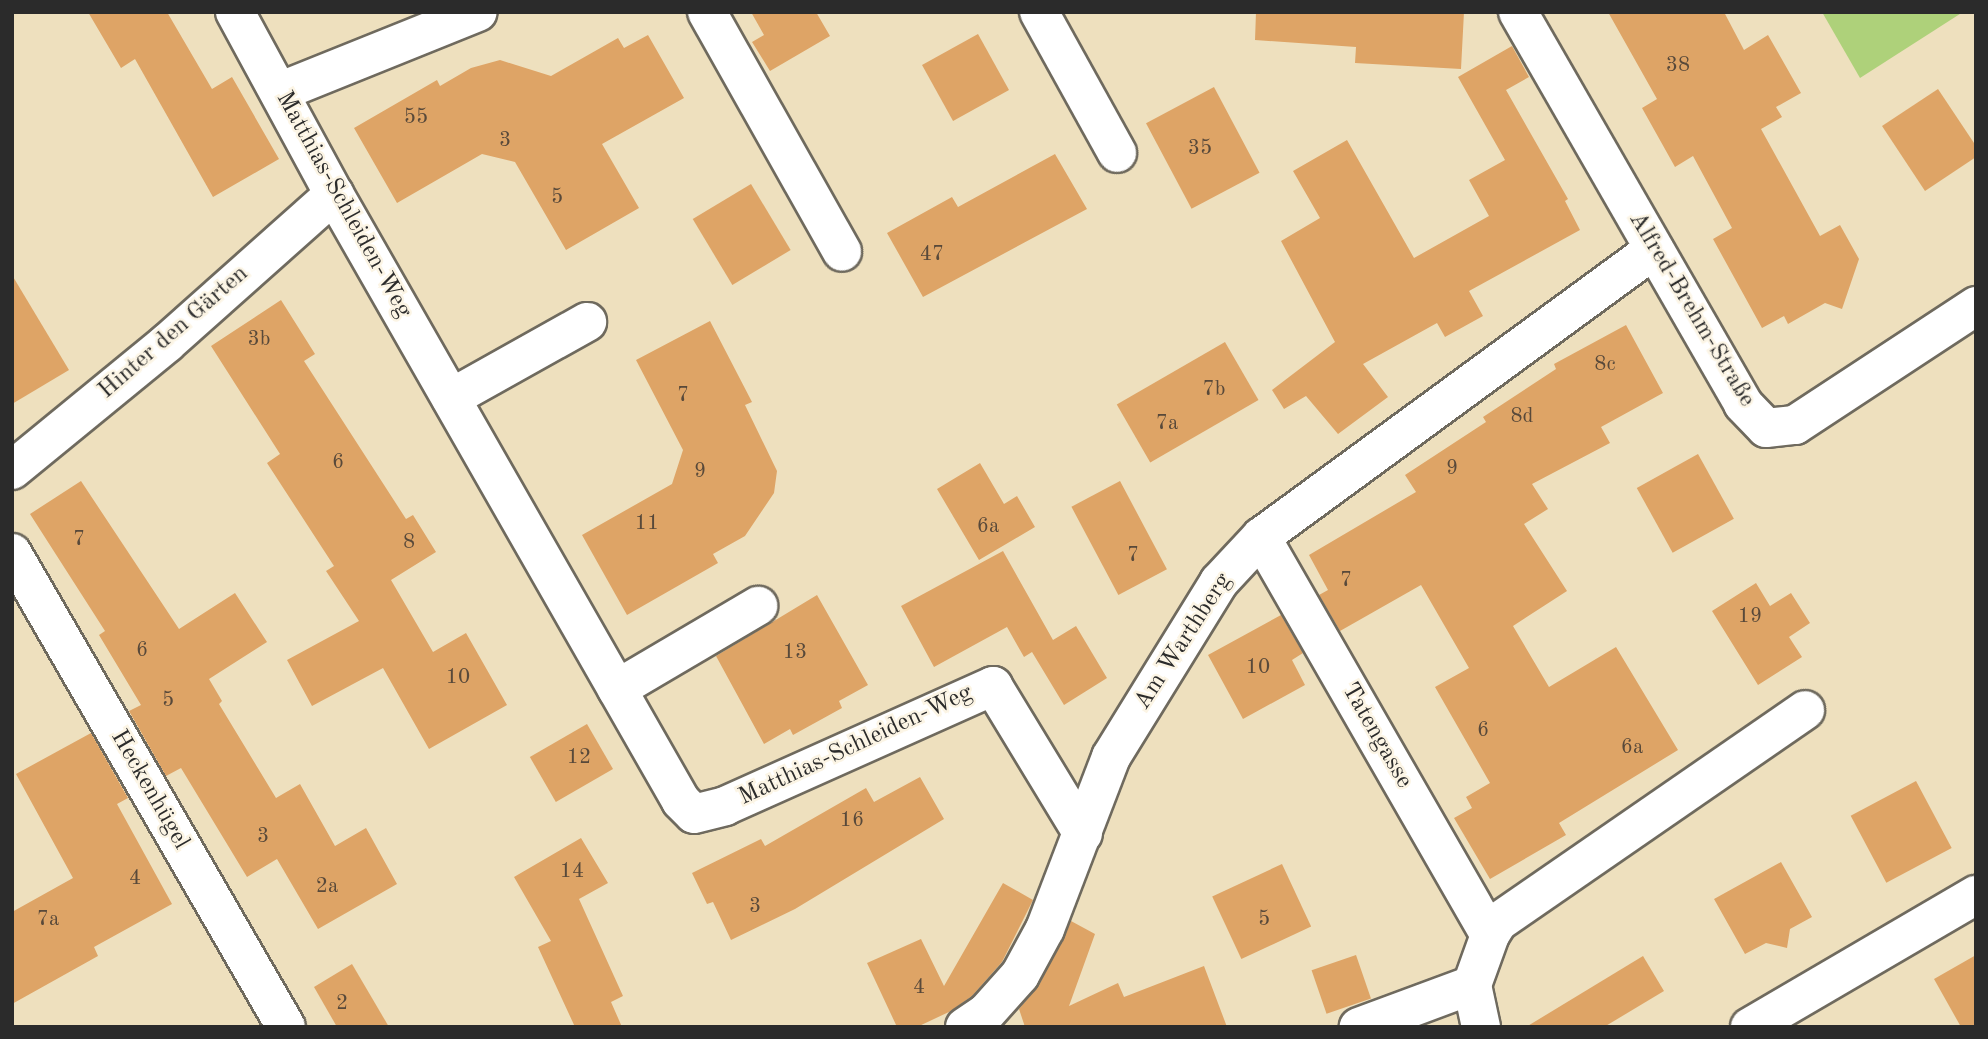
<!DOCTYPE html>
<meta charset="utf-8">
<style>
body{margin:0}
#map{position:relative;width:1988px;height:1039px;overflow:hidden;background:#eee0be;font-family:"Old Standard TT",serif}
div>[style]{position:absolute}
.green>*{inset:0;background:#aed17a}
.building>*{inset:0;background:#dea466;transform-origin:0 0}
.roads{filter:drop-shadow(2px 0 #6f6a5e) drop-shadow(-2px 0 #6f6a5e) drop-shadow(0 2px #6f6a5e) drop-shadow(0 -2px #6f6a5e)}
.street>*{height:38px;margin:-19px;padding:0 19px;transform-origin:19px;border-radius:19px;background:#fff}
span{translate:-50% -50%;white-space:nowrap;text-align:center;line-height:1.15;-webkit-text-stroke:5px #fcf5e5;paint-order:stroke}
.number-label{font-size:21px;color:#58493a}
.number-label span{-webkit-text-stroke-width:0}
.street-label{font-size:24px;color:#2b2b2b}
.frame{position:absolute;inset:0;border:14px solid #2b2b2b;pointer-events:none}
</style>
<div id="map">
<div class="green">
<div style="clip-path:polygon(1822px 12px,1963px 12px,1860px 78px)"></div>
</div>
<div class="building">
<div style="clip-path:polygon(88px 12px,167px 12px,212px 89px,232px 77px,279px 159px,213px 197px,135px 59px,121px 68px)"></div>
<div style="clip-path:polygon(751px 12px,816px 12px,830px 36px,770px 71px,752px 42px,764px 35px)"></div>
<div style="clip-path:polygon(1256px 12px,1464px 12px,1461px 69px,1355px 63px,1356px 47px,1255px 40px)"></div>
<div style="clip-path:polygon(1608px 12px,1724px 12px,1744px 50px,1768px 35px,1801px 93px,1776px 107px,1782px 117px,1761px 129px,1820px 236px,1840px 225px,1859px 259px,1842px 309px,1825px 303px,1788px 324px,1784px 316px,1762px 328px,1713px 239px,1732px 228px,1693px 156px,1675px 167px,1642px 108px,1657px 99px)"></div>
<div style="left:978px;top:34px;width:64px;height:64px;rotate:61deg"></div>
<div style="clip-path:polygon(648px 35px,684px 98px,602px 144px,639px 208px,566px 250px,515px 162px,482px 154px,397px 203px,354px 128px,437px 80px,440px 86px,471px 68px,500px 60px,551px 76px,618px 38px,624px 48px)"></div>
<div style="clip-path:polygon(1512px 46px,1529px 77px,1506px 90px,1568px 199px,1565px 201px,1580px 230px,1469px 291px,1483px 316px,1445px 337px,1437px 323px,1363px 364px,1388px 397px,1338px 434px,1306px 396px,1284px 409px,1272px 390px,1335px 342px,1281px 241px,1320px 218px,1293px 171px,1347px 140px,1414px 258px,1489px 216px,1469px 180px,1505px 160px,1458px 77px)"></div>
<div style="left:1214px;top:87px;width:97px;height:77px;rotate:62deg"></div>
<div style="clip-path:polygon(1938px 89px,1976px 146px,1976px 157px,1925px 191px,1882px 126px)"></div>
<div style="clip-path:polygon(1055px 154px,1087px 209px,923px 297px,887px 233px,952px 197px,958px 207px)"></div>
<div style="left:751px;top:184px;width:77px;height:68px;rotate:59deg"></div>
<div style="clip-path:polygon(12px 275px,69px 370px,12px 404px)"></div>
<div style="clip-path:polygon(281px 300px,315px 354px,304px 361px,406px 519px,413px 515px,436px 552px,391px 580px,433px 652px,466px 633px,507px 705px,429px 749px,383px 668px,312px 706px,287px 660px,359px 621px,326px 571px,334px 566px,267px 463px,280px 454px,211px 346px)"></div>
<div style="clip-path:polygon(710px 321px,752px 402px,745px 405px,777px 471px,774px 493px,745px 536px,713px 554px,718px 563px,627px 615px,582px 535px,672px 484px,683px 450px,636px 360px)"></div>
<div style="clip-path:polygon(1626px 325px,1663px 393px,1601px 427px,1610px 443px,1532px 484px,1548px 509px,1524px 524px,1567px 591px,1513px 626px,1549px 687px,1616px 647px,1678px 750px,1559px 823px,1566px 835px,1490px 879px,1454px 818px,1472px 808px,1466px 797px,1490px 783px,1435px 687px,1469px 668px,1421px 585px,1340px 631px,1319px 595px,1328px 590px,1309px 555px,1416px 492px,1405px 475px,1486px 422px,1483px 417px,1556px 369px,1554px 364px)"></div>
<div style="left:1225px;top:342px;width:67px;height:125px;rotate:60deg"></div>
<div style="left:1698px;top:454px;width:74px;height:70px;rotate:61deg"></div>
<div style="clip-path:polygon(980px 463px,1004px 504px,1017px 496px,1035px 527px,979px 560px,937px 489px)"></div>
<div style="clip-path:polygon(81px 481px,179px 629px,235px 593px,267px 642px,209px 679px,222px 701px,219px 704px,276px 798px,300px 784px,335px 846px,366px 828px,397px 884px,318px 929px,277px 859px,247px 877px,181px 768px,166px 776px,129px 711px,141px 705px,99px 635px,105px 631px,30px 514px)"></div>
<div style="left:1120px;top:481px;width:100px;height:55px;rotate:62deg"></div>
<div style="clip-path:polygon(1003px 551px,1053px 640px,1076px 626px,1107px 678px,1064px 705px,1032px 652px,1024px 657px,1007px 627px,934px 667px,901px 606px)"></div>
<div style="clip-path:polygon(1756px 583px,1770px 606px,1791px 593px,1810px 623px,1789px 637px,1802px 657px,1758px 685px,1712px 611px)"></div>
<div style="clip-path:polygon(817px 595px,868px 685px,839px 701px,842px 708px,793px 735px,790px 729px,764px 744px,716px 656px)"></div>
<div style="clip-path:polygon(1281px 615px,1303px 653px,1292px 660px,1305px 685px,1243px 719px,1208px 655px)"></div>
<div style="left:587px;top:724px;width:52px;height:66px;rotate:60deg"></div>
<div style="clip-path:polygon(91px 733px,128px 798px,117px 804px,172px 904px,94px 947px,98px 956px,12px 1004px,12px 912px,73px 878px,16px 774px)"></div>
<div style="clip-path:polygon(920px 777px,944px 819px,795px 909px,731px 940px,713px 902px,707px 904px,692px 873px,761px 839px,765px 846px,866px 788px,874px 802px)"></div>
<div style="left:1916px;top:781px;width:76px;height:74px;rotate:62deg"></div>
<div style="clip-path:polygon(581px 838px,608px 883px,579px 899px,623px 996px,611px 1002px,622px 1027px,575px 1027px,538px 947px,551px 941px,514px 877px)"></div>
<div style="clip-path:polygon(1781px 862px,1812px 917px,1790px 929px,1787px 948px,1766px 943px,1745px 954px,1714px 899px)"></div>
<div style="left:1282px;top:864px;width:69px;height:77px;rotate:65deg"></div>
<div style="clip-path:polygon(1003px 883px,1033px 900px,1002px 962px,972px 996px,951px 1011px,917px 1027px,897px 1027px,867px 963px,921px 939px,944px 986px)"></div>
<div style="clip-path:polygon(1071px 921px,1095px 934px,1069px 1006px,1118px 983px,1124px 997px,1204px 966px,1227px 1027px,1025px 1027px,1019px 1009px,1039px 985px)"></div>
<div style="left:1356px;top:955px;width:46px;height:47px;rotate:71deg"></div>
<div style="clip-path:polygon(1976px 955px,1976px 1027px,1961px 1027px,1934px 979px)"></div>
<div style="clip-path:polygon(1643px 956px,1664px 991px,1604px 1027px,1526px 1027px)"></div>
<div style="clip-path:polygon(352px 964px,389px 1027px,337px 1027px,314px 987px)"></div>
</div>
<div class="roads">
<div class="street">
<div style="left:235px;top:12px;width:207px;rotate:61.5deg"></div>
<div style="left:334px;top:194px;width:699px;rotate:60.24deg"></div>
<div style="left:681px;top:801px;width:18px;rotate:45deg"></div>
<div style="left:694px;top:814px;width:32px;rotate:-14deg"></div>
<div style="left:725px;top:806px;width:294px;rotate:-24.1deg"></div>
<div style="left:993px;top:686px;width:173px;rotate:58.7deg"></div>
<div style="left:707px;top:12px;width:275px;rotate:60.6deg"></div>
<div style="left:1039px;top:12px;width:161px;rotate:61deg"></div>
<div style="left:1518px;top:12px;width:452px;rotate:60.1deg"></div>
<div style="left:1743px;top:404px;width:33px;rotate:46deg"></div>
<div style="left:1766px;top:428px;width:29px;rotate:-6deg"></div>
<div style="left:1795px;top:425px;width:217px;rotate:-33.3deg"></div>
<div style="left:279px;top:92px;width:214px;rotate:-21.9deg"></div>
<div style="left:451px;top:398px;width:156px;rotate:-29.2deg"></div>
<div style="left:12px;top:470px;width:200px;rotate:-39.3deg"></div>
<div style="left:167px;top:343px;width:224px;rotate:-41.7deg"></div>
<div style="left:1261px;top:537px;width:459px;rotate:60.1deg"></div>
<div style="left:1490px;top:935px;width:53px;rotate:109.8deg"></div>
<div style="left:1472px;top:985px;width:121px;rotate:159.6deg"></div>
<div style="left:12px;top:553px;width:547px;rotate:59.97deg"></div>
<div style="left:617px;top:689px;width:164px;rotate:-30.5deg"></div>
<div style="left:1490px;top:935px;width:15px;rotate:-58deg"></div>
<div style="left:1498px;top:922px;width:373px;rotate:-34.6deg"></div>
<div style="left:1472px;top:985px;width:43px;rotate:77.9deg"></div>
<div style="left:965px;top:1027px;width:25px;rotate:-34deg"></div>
<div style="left:986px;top:1013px;width:51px;rotate:-48.2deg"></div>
<div style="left:1020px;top:975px;width:52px;rotate:-61.5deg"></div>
<div style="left:1045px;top:929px;width:184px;rotate:-69deg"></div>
<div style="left:1111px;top:757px;width:206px;rotate:-58.3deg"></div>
<div style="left:1219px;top:582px;width:62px;rotate:-47deg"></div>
<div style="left:1261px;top:537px;width:487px;rotate:-36.2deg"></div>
<div style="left:1750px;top:1027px;width:262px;rotate:-30.3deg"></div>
</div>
</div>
<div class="number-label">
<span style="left:1678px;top:66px">38</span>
<span style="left:416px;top:118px">55</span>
<span style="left:505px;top:141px">3</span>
<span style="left:1200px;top:149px">35</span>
<span style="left:557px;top:198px">5</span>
<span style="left:932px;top:255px">47</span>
<span style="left:259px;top:340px">3b</span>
<span style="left:1605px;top:365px">8c</span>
<span style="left:1214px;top:390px">7b</span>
<span style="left:683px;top:396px">7</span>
<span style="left:1522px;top:417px">8d</span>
<span style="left:1167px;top:424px">7a</span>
<span style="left:338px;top:463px">6</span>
<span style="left:1452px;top:469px">9</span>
<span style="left:700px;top:472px">9</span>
<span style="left:647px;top:524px">11</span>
<span style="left:988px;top:527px">6a</span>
<span style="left:79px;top:540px">7</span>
<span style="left:409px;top:543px">8</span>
<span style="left:1133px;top:556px">7</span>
<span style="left:1346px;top:581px">7</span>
<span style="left:1750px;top:617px">19</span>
<span style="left:142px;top:651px">6</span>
<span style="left:795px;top:653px">13</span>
<span style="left:1258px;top:668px">10</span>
<span style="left:458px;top:678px">10</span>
<span style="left:168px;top:701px">5</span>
<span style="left:1483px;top:731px">6</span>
<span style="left:1632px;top:748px">6a</span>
<span style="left:579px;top:758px">12</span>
<span style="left:852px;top:821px">16</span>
<span style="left:263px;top:837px">3</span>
<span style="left:572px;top:872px">14</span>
<span style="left:135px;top:879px">4</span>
<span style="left:327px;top:887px">2a</span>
<span style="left:755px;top:907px">3</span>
<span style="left:48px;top:920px">7a</span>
<span style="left:1264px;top:920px">5</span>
<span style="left:919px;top:988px">4</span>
<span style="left:342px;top:1004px">2</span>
</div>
<div class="street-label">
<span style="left:343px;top:205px;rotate:61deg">Matthias-Schleiden-Weg</span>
<span style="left:1691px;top:310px;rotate:59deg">Alfred-Brehm-Straße</span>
<span style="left:174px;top:333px;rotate:-41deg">Hinter den Gärten</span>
<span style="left:1184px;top:642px;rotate:-57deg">Am Warthberg</span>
<span style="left:1376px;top:736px;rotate:60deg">Tatengasse</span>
<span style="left:856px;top:746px;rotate:-25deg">Matthias-Schleiden-Weg</span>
<span style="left:149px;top:790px;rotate:60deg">Heckenhügel</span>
</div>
<div class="frame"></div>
</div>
